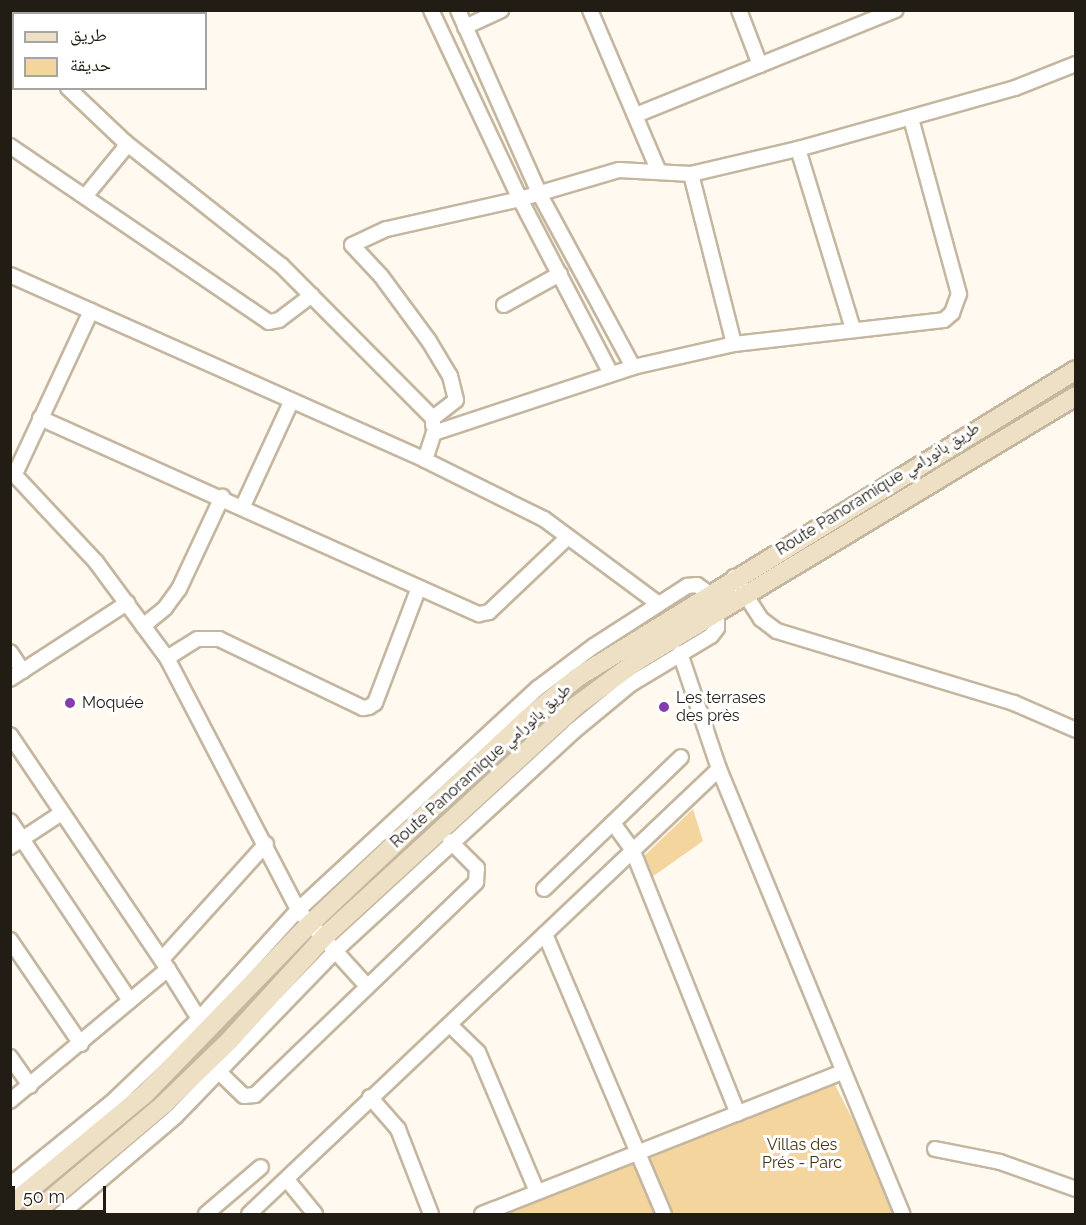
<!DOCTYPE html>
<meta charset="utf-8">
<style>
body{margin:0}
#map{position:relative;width:1086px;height:1225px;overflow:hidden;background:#fff9f0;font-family:Raleway,"Noto Naskh Arabic",sans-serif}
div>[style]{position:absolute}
.green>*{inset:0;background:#f4d59e}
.roads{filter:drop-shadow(2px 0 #c4b69f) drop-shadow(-2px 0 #c4b69f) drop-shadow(0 2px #c4b69f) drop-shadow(0 -2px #c4b69f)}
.street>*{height:14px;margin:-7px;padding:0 7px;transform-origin:7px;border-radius:7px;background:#fff}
.secondary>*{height:18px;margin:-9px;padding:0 9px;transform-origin:9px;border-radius:9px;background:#eee0c4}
.dots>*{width:16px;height:16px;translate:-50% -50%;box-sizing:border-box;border:3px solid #fff;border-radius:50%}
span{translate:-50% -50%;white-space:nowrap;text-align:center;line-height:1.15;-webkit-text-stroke:6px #fff;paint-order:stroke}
.street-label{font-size:16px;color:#221d14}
.poi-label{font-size:16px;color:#221d14}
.left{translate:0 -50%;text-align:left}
.park-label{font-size:16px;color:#46330f}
.frame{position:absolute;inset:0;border:12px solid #221d14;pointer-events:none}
.legend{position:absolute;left:12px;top:12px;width:195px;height:78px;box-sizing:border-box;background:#fff;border:2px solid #a7a5a1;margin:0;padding:8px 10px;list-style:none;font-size:18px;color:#221d14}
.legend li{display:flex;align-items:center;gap:12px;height:30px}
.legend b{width:30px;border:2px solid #a7a5a1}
.scale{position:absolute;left:12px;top:1186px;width:94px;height:27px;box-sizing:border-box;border:3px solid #221d14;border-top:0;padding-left:8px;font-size:18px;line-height:21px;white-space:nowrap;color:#221d14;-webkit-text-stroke:4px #fff;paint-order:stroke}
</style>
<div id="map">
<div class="green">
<div style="clip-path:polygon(693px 809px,703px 841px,652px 877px,644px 856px)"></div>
<div style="clip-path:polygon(831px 1077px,901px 1214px,483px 1214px)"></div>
</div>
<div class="roads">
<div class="street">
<div style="left:431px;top:10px;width:209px;rotate:64.8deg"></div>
<div style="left:520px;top:199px;width:197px;rotate:62.5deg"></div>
<div style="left:458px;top:10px;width:200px;rotate:66.1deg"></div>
<div style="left:539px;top:193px;width:198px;rotate:61.6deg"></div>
<div style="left:590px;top:10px;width:176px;rotate:66.9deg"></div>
<div style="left:739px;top:10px;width:59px;rotate:69.1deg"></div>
<div style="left:465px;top:27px;width:40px;rotate:-25deg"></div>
<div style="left:10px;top:37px;width:5px;rotate:37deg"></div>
<div style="left:68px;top:88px;width:79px;rotate:43.5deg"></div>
<div style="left:125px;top:142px;width:7px;rotate:98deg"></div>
<div style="left:124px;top:149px;width:58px;rotate:129.4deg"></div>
<div style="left:636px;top:115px;width:280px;rotate:-22deg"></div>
<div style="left:125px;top:142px;width:199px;rotate:38.3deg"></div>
<div style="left:281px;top:265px;width:216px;rotate:45.2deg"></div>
<div style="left:433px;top:418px;width:7px;rotate:90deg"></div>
<div style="left:10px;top:146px;width:313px;rotate:34.2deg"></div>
<div style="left:269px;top:322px;width:10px;rotate:-11deg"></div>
<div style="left:279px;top:320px;width:41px;rotate:-37.1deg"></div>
<div style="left:798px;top:149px;width:188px;rotate:73deg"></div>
<div style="left:691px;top:174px;width:175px;rotate:75.8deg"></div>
<div style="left:10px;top:275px;width:454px;rotate:24deg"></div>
<div style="left:425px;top:460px;width:133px;rotate:26.4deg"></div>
<div style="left:544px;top:519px;width:143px;rotate:36.5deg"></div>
<div style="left:504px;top:305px;width:64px;rotate:-29deg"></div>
<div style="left:40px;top:418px;width:481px;rotate:24.1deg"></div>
<div style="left:479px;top:614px;width:10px;rotate:-11deg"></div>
<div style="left:489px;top:612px;width:109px;rotate:-43.5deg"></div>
<div style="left:433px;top:418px;width:29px;rotate:-38deg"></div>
<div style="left:456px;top:400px;width:25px;rotate:-104deg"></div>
<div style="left:450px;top:376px;width:41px;rotate:-121deg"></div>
<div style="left:429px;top:341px;width:81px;rotate:-126.4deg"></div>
<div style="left:381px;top:276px;width:42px;rotate:-133.1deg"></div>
<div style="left:352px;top:245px;width:38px;rotate:-25deg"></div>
<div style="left:387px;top:229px;width:136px;rotate:-12.7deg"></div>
<div style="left:520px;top:199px;width:103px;rotate:-16.3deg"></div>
<div style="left:619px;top:170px;width:72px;rotate:3.2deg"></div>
<div style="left:691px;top:174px;width:110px;rotate:-13.2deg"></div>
<div style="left:798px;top:149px;width:225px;rotate:-15.7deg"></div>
<div style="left:1015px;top:88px;width:66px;rotate:-21.5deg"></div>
<div style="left:425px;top:460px;width:28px;rotate:-72deg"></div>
<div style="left:434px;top:433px;width:210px;rotate:-18.3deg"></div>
<div style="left:633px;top:367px;width:104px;rotate:-12.8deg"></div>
<div style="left:734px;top:344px;width:211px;rotate:-6.5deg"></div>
<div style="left:944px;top:320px;width:11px;rotate:-41deg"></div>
<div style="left:952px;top:313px;width:20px;rotate:-70deg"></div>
<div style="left:959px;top:294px;width:181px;rotate:-105.3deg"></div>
<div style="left:10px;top:470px;width:126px;rotate:46.9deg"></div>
<div style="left:96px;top:562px;width:119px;rotate:53.5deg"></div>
<div style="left:167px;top:658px;width:36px;rotate:-32deg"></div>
<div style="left:198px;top:639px;width:21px"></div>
<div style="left:219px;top:639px;width:160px;rotate:25.6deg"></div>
<div style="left:363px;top:708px;width:6px;rotate:-9deg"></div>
<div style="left:369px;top:707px;width:7px;rotate:-34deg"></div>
<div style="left:375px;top:703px;width:121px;rotate:-69.2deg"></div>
<div style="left:15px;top:474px;width:180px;rotate:-65deg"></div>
<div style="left:243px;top:506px;width:115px;rotate:-65.2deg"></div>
<div style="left:734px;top:577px;width:50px;rotate:57.3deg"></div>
<div style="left:761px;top:619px;width:20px;rotate:37deg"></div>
<div style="left:777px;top:631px;width:248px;rotate:16.9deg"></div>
<div style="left:1014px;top:703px;width:68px;rotate:23.5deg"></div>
<div style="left:143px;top:626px;width:28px;rotate:-39deg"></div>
<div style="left:165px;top:608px;width:24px;rotate:-54deg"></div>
<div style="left:179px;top:589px;width:102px;rotate:-64.9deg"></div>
<div style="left:10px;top:652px;width:23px;rotate:56deg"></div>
<div style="left:680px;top:653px;width:122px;rotate:71.4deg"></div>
<div style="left:719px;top:769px;width:481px;rotate:67.6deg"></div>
<div style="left:167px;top:658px;width:284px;rotate:62.5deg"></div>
<div style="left:298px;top:910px;width:101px;rotate:47.8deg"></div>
<div style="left:10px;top:679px;width:140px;rotate:-33deg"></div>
<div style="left:10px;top:735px;width:282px;rotate:56deg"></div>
<div style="left:10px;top:821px;width:216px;rotate:56.3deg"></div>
<div style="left:613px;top:823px;width:32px;rotate:54deg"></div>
<div style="left:632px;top:849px;width:285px;rotate:68.2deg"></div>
<div style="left:10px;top:847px;width:60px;rotate:-33.4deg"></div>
<div style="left:544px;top:889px;width:190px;rotate:-43.9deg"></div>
<div style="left:545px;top:934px;width:304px;rotate:67deg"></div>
<div style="left:10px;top:940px;width:126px;rotate:55.7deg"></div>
<div style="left:162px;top:959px;width:155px;rotate:-47.9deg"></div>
<div style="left:451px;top:1026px;width:37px;rotate:44deg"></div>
<div style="left:478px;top:1052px;width:152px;rotate:67.1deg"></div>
<div style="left:10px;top:1057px;width:35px;rotate:55deg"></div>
<div style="left:220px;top:1073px;width:33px;rotate:44deg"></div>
<div style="left:244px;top:1096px;width:11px;rotate:-5deg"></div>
<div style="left:255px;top:1095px;width:307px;rotate:-43.9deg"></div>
<div style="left:476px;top:882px;width:14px;rotate:-86deg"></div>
<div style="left:477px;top:868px;width:38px;rotate:-135deg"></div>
<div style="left:370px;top:1097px;width:43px;rotate:48.8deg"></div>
<div style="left:398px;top:1129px;width:91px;rotate:68.8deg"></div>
<div style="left:10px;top:1101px;width:206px;rotate:-39.9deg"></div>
<div style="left:168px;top:969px;width:59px;rotate:58.2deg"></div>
<div style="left:935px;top:1149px;width:66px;rotate:11.3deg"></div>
<div style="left:1000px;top:1162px;width:81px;rotate:19.6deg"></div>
<div style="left:288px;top:1181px;width:43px;rotate:50.7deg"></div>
<div style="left:10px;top:1185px;width:130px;rotate:-39.1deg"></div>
<div style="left:111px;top:1103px;width:122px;rotate:-43.7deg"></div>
<div style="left:199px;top:1019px;width:147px;rotate:-47.8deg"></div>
<div style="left:298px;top:910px;width:327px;rotate:-42.8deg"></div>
<div style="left:538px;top:688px;width:70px;rotate:-36.9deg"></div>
<div style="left:594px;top:646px;width:111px;rotate:-32.8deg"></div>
<div style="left:687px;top:586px;width:10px;rotate:-6deg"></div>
<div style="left:697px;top:585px;width:14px;rotate:36deg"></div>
<div style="left:61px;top:1214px;width:150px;rotate:-40.4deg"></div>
<div style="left:175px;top:1117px;width:232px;rotate:-46deg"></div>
<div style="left:336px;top:950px;width:323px;rotate:-42.6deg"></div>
<div style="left:574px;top:731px;width:74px;rotate:-39.5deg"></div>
<div style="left:631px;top:684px;width:93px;rotate:-31deg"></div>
<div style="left:711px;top:636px;width:10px;rotate:-53deg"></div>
<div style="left:717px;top:628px;width:16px;rotate:-90deg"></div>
<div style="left:206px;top:1214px;width:72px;rotate:-40.5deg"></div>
<div style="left:249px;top:1214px;width:647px;rotate:-43.43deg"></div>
<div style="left:482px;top:1214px;width:388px;rotate:-21.5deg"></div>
</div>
<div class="secondary">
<div style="left:10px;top:1206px;width:175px;rotate:-39.7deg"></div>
<div style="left:145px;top:1094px;width:238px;rotate:-45.9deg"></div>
<div style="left:311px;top:923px;width:296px;rotate:-43.4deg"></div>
<div style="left:526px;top:720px;width:67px;rotate:-39.6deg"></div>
<div style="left:578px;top:677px;width:585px;rotate:-31.65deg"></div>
<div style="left:33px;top:1214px;width:171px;rotate:-40deg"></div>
<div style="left:164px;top:1104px;width:92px;rotate:-44.1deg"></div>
<div style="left:230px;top:1040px;width:139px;rotate:-47.6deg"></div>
<div style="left:324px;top:937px;width:342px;rotate:-42.5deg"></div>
<div style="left:576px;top:706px;width:81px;rotate:-36.4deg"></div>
<div style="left:641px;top:658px;width:508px;rotate:-31.06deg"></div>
</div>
</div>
<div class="dots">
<div style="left:70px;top:703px;background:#863cad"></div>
<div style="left:664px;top:707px;background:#863cad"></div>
</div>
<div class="street-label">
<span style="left:878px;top:489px;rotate:-32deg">Route Panoramique طريق بانورامي</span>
<span style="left:481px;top:766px;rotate:-42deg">Route Panoramique طريق بانورامي</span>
</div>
<div class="poi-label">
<span class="left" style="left:676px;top:707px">Les terrases<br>des près</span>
<span class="left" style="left:82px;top:703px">Moquée</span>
</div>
<div class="park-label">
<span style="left:802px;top:1154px">Villas des<br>Prés - Parc</span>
</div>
<div class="frame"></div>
<ul class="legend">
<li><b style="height:8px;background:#eee0c4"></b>طريق</li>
<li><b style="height:16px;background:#f4d59e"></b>حديقة</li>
</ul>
<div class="scale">50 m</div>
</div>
